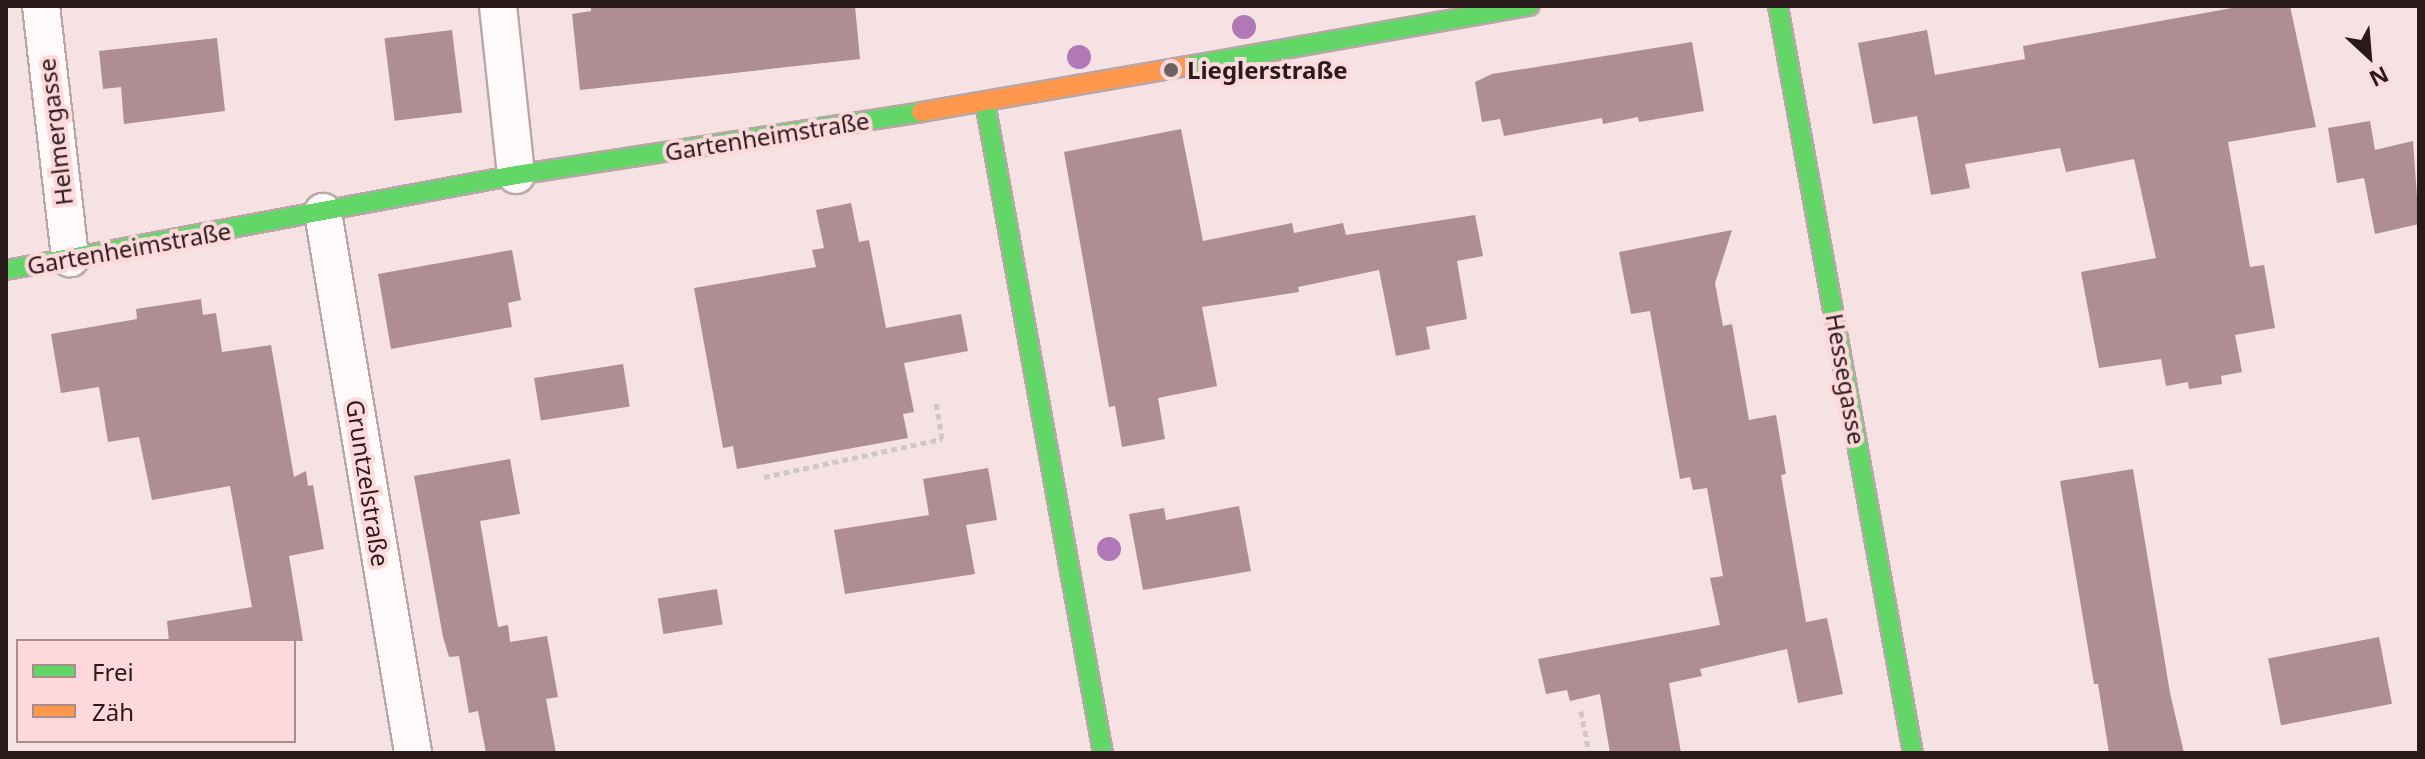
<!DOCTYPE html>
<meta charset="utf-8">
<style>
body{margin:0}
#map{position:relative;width:2425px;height:759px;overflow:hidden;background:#f6e1e3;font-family:"Noto Sans",sans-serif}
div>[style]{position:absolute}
.building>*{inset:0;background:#ae8e93;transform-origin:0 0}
.path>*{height:5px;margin-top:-2.5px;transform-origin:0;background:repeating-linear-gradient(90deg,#d0c8c8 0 6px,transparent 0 10px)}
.roads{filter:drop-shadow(2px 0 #b8a7a8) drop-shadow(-2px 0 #b8a7a8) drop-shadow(0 2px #b8a7a8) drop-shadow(0 -2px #b8a7a8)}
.street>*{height:36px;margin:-18px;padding:0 18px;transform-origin:18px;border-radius:18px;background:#fefafb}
.fast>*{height:18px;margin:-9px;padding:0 9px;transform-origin:9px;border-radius:9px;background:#63d668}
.slow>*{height:18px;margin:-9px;padding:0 9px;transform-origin:9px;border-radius:9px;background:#ff974d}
.trees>*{width:24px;height:24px;margin:-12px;border-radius:50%;background:#b078b7}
.dots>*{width:22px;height:22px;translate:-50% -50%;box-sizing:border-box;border:4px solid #fed9db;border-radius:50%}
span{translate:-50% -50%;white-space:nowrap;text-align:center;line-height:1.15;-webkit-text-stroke:8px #fed9db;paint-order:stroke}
.poi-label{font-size:24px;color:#2a1a1b;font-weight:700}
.left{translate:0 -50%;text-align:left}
.street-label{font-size:24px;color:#2a1a1b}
.frame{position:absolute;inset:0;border:8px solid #2a1a1b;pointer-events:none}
.legend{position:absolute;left:16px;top:639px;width:280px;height:104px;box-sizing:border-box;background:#fed9db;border:2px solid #a98d8e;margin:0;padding:10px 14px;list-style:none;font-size:24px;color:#2a1a1b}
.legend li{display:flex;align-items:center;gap:16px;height:40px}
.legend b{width:40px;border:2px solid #a98d8e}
.north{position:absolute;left:2329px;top:16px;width:80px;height:80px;-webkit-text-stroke:6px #fed9db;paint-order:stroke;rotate:154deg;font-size:22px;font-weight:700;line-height:32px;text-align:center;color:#2a1a1b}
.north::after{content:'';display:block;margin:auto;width:28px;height:36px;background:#2a1a1b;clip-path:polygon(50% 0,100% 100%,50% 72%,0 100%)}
</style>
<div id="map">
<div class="building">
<div style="clip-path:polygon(591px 6px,855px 6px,860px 59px,580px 90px,572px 14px,591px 11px)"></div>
<div style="clip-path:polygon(2243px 6px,2290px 6px,2316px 127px,2228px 142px,2250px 267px,2264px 265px,2275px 328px,2235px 335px,2242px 372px,2221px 376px,2222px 384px,2189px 389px,2188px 382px,2166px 386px,2161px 359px,2099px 368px,2081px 272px,2156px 258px,2134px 159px,2066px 172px,2060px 148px,1965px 164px,1970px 188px,1931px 195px,1917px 116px,1873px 124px,1858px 43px,1927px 30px,1935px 75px,2025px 59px,2023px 46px)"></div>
<div style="left:452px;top:30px;width:83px;height:68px;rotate:83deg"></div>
<div style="clip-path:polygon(217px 38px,225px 111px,124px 124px,121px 87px,103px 89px,99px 51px)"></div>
<div style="clip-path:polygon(1692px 42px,1704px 111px,1639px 122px,1638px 117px,1603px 124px,1602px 118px,1504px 136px,1500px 119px,1482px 122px,1475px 82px,1492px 74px)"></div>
<div style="clip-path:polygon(2370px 121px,2375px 150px,2413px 141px,2419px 224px,2375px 234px,2364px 178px,2337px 183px,2328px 128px)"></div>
<div style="clip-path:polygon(1181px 129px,1203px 241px,1292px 223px,1294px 233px,1343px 223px,1346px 235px,1475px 215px,1483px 256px,1457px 261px,1467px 319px,1426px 327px,1430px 349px,1396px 356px,1379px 270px,1298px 287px,1299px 292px,1202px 307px,1217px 386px,1158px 398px,1165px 439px,1122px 447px,1115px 406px,1109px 407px,1064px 152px)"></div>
<div style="clip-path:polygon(851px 203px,859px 242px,869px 240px,886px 328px,961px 314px,968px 351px,904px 363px,914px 412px,903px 414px,908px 438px,737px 469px,733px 446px,723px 448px,694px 288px,816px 267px,812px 250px,824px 248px,816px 210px)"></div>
<div style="clip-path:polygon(1732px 230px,1715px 283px,1723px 326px,1732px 324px,1749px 420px,1776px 415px,1786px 474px,1781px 475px,1806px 622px,1827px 618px,1843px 694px,1798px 703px,1787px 649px,1700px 669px,1702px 676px,1669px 683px,1681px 753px,1610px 753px,1600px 694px,1570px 701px,1567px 690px,1546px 694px,1538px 659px,1720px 625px,1710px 578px,1723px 576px,1707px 488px,1693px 490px,1690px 477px,1680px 479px,1650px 311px,1631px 314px,1619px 252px)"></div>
<div style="clip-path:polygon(512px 250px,521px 300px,508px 303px,512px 327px,391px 349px,378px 274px)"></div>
<div style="clip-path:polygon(201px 299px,203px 315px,216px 313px,222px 352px,271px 345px,294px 477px,306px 471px,308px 486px,313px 485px,324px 549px,289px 556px,303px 641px,169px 641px,167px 621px,252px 607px,230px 486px,152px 500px,139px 437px,108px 442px,99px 387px,61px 393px,51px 334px,137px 319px,136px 309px)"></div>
<div style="left:623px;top:364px;width:43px;height:90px;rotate:81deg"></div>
<div style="clip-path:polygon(510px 459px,520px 514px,480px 521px,498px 627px,508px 625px,510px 642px,547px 636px,558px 697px,546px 699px,556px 753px,486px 753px,478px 711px,469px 713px,459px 656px,449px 657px,443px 637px,414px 476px)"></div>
<div style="clip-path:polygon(988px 468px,997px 520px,966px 525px,975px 574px,845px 594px,834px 530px,929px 515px,923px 479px)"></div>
<div style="clip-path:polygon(2133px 469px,2170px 693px,2184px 753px,2109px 753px,2098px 684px,2094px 684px,2060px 481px)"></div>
<div style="clip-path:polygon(1239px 506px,1251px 571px,1143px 590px,1129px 514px,1164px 508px,1166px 520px)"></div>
<div style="left:717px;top:589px;width:36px;height:60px;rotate:81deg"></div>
<div style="left:2379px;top:637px;width:68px;height:113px;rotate:79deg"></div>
</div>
<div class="path">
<div style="left:764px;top:477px;width:182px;rotate:-12.1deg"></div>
<div style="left:942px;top:439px;width:38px;rotate:-99deg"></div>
<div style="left:1581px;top:711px;width:43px;rotate:79.2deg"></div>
</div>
<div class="roads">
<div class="street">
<div style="left:41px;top:6px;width:254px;rotate:83.4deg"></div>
<div style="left:498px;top:6px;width:170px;rotate:83.9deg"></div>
<div style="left:323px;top:212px;width:548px;rotate:80.55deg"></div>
</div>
<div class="fast">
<div style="left:1778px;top:6px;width:759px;rotate:79.76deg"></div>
<div style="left:1188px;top:66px;width:347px;rotate:-10deg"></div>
<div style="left:985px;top:102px;width:662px;rotate:79.73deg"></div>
<div style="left:6px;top:270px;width:519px;rotate:-10.55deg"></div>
<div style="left:516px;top:175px;width:410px;rotate:-8.8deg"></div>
</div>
<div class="slow">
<div style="left:921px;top:112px;width:271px;rotate:-9.8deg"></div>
</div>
</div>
<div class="trees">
<div style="left:1244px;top:27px"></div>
<div style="left:1079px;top:57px"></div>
<div style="left:1109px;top:549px"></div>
</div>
<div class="dots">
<div style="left:1171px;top:70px;background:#716061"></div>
</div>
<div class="poi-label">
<span class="left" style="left:1187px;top:70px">Lieglerstraße</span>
</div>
<div class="street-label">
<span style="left:55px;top:132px;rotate:-97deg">Helmergasse</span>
<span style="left:767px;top:136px;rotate:-9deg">Gartenheimstraße</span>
<span style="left:129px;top:248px;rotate:-10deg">Gartenheimstraße</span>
<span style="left:1846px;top:379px;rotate:80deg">Hessegasse</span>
<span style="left:368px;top:483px;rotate:81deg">Gruntzelstraße</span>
</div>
<div class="frame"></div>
<ul class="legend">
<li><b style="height:10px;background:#63d668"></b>Frei</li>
<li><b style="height:10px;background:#ff974d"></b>Zäh</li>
</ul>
<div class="north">N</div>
</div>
